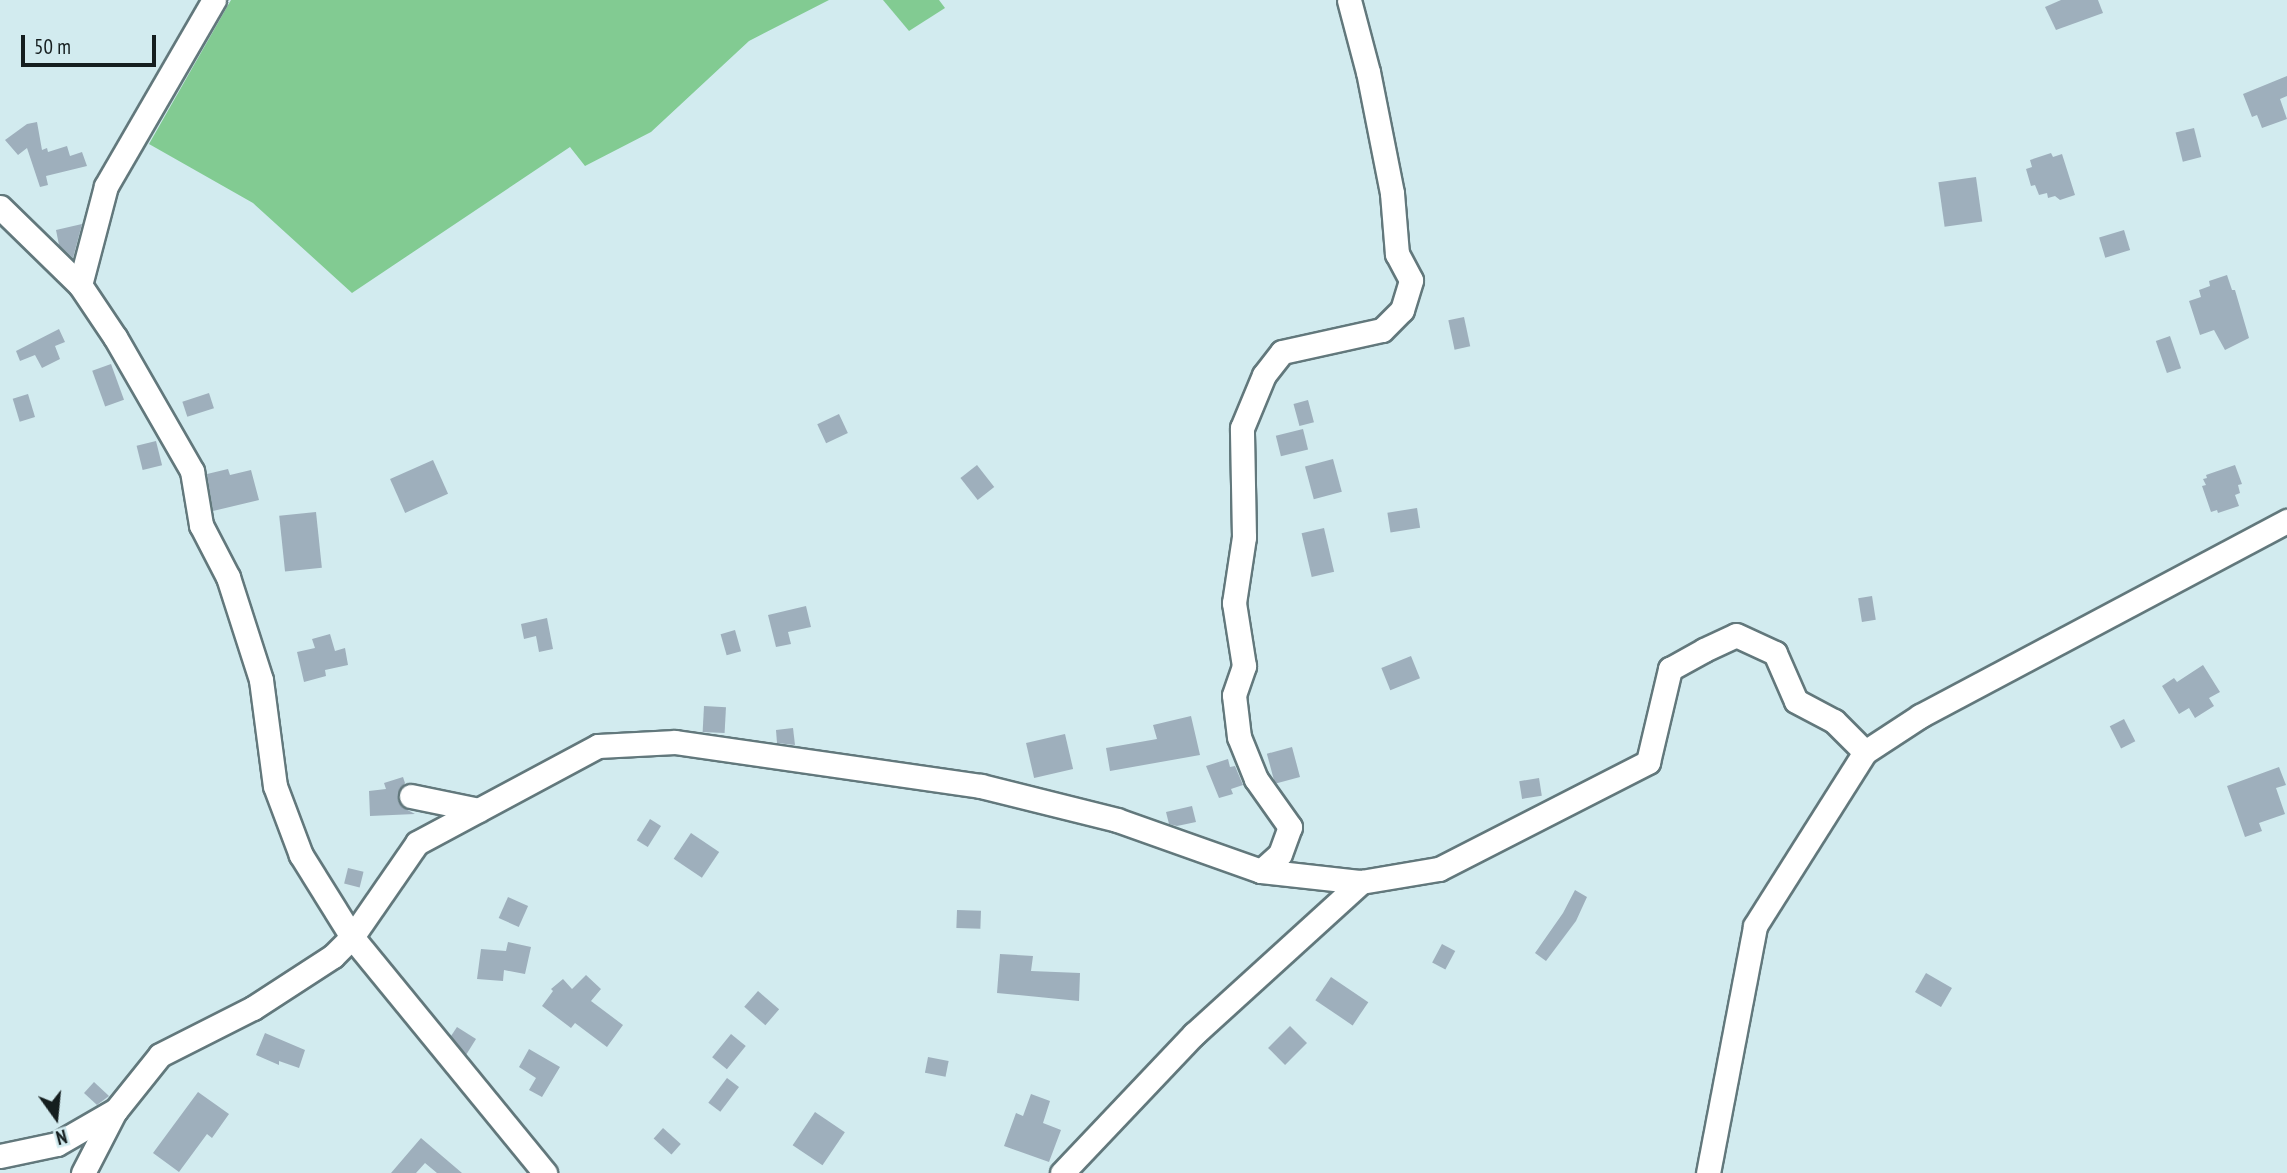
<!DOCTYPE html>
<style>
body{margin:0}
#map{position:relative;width:2287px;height:1173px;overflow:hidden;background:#d2ebef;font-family:"PT Sans Narrow",sans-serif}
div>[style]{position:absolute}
.forest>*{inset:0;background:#82cb92}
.building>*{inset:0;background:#9eafbc;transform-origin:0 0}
.roads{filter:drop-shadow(2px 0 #62787c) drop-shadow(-2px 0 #62787c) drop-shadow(0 2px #62787c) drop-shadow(0 -2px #62787c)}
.minor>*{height:23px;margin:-11.5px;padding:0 11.5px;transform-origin:11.5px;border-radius:11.5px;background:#fff}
span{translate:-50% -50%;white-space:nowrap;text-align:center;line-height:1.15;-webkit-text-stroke:5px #d2ebef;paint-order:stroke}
.north{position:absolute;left:21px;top:1082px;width:70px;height:70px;-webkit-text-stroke:5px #d2ebef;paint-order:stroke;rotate:165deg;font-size:19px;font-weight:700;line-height:28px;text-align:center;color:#151e1f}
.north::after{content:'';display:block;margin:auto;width:24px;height:32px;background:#151e1f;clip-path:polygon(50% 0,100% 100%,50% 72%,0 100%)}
.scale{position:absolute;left:21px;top:35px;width:135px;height:32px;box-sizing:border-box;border:4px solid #151e1f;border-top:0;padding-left:9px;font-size:21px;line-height:24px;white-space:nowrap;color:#151e1f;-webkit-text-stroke:5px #d2ebef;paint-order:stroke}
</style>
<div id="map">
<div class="forest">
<div style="clip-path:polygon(231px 0,829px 0,749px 41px,651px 132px,585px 166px,570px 147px,352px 293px,253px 203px,149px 144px)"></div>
<div style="clip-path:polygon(883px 0,939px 0,945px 8px,909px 31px)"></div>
</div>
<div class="building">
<div style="clip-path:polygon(2061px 0,2098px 0,2103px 13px,2056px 30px,2045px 7px)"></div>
<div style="clip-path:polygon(2287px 76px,2287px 96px,2280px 99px,2287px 119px,2262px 128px,2257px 115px,2252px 117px,2243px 94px)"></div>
<div style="clip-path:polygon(37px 122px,42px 150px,47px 148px,48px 152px,67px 146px,70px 156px,82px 152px,87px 166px,46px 176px,48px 185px,40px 187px,27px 148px,18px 155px,5px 140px,27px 124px)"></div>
<div style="left:2194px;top:128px;width:30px;height:19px;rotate:76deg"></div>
<div style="clip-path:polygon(2051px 153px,2053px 157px,2062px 154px,2075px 195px,2060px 200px,2055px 196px,2048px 198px,2047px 193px,2039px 195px,2035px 185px,2031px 186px,2026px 169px,2032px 167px,2030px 160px)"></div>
<div style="left:1976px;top:177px;width:45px;height:38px;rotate:82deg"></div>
<div style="clip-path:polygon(82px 224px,73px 258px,59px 245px,56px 230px)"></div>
<div style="left:2124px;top:230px;width:21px;height:26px;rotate:73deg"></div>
<div style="clip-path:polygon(2227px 275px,2232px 290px,2235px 290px,2249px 338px,2225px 350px,2214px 330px,2200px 335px,2189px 301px,2201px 297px,2199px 290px,2210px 286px,2209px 281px)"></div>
<div style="left:1464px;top:317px;width:30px;height:16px;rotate:78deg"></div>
<div style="clip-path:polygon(59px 329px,65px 342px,55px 346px,60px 359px,42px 368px,35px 355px,20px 361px,16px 351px)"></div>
<div style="left:2170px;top:336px;width:34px;height:15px;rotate:71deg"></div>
<div style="left:111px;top:364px;width:38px;height:20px;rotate:70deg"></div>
<div style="left:209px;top:393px;width:16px;height:28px;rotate:72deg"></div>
<div style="left:28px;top:394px;width:24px;height:16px;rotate:73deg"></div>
<div style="left:1308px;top:400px;width:23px;height:15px;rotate:75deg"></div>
<div style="left:839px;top:414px;width:21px;height:24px;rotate:65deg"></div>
<div style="left:1303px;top:429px;width:21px;height:28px;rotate:76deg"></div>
<div style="left:156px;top:441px;width:25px;height:20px;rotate:76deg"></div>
<div style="left:1333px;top:459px;width:34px;height:29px;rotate:75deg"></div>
<div style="left:433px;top:460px;width:37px;height:47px;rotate:66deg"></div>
<div style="left:977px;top:465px;width:28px;height:21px;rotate:52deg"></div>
<div style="clip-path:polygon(2235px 465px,2242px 484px,2238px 485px,2240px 493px,2235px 495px,2239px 506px,2218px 513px,2217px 510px,2211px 512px,2202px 486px,2206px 485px,2203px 479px,2207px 478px,2206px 475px)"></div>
<div style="clip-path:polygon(228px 469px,230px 475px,251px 470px,259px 500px,213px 511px,207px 474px)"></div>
<div style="left:1417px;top:508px;width:20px;height:30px;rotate:81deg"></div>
<div style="left:316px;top:512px;width:56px;height:37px;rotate:84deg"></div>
<div style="left:1324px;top:528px;width:45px;height:23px;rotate:77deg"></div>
<div style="left:1872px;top:596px;width:24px;height:14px;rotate:81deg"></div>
<div style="clip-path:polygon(806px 606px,811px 627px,788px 632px,791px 644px,776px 647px,768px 615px)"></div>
<div style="clip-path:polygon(547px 618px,553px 649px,539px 652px,536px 636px,524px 639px,521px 624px)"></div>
<div style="left:735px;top:630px;width:22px;height:15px;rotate:74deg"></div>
<div style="clip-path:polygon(330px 634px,335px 651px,345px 648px,348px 665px,325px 670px,326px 676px,304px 682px,297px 652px,315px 648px,312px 639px)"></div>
<div style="left:1411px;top:656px;width:24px;height:32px;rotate:68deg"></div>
<div style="clip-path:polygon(2203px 665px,2220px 692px,2209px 698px,2214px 706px,2195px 718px,2189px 708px,2179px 714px,2162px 686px,2174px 678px,2177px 682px)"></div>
<div style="left:704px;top:706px;width:22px;height:26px;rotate:3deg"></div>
<div style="clip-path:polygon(1191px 716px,1200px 755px,1110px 771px,1106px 748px,1157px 739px,1153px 725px)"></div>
<div style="left:2124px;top:719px;width:25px;height:16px;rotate:63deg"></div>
<div style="clip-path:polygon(793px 728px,795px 745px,777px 743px,776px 730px)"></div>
<div style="left:1065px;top:734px;width:36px;height:40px;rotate:77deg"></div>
<div style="left:1292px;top:747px;width:31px;height:26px;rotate:75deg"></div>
<div style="clip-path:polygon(1228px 759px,1230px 767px,1235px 766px,1243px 785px,1231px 789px,1233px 794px,1219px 798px,1206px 766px)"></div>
<div style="clip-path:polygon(2279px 767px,2286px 785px,2276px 788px,2285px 814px,2259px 823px,2262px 831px,2245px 837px,2227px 786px)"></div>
<div style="clip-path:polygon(403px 777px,405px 783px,398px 793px,398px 800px,402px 807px,415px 814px,370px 816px,369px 791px,386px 789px,384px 783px)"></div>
<div style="left:1539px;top:778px;width:18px;height:20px;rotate:81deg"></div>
<div style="clip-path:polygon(1192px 806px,1196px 822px,1177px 826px,1169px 824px,1166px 812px)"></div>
<div style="left:650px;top:819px;width:13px;height:25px;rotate:32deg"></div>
<div style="left:691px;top:833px;width:34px;height:31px;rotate:34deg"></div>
<div style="left:348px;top:868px;width:16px;height:16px;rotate:14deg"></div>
<div style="clip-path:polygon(1575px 890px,1587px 897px,1576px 921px,1546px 961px,1535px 953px,1563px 913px)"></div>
<div style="left:508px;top:897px;width:22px;height:23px;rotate:24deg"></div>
<div style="left:957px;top:910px;width:24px;height:18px;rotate:2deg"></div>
<div style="clip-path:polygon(508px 942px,531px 947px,525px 974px,504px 970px,503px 981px,477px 979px,481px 949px,506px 951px)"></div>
<div style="left:1442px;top:944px;width:15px;height:21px;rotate:28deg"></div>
<div style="clip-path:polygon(1000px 954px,1033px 956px,1031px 971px,1080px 973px,1079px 1001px,997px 993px)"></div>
<div style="left:1926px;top:973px;width:30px;height:22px;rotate:30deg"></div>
<div style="clip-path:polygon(586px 975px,601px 989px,591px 1001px,623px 1025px,607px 1047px,575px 1023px,571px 1028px,542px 1006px,553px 991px,551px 989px,563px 979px,572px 989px)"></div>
<div style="left:1331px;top:977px;width:45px;height:28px;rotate:34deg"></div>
<div style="left:758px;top:991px;width:28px;height:21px;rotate:41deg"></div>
<div style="left:1290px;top:1026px;width:24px;height:31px;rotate:45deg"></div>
<div style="clip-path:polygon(457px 1027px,476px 1039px,466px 1055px,451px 1036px)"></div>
<div style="clip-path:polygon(265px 1033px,305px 1050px,299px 1068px,279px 1061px,279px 1065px,256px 1055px)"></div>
<div style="left:731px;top:1034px;width:19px;height:30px;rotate:39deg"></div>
<div style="clip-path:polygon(529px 1049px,560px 1067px,542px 1097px,529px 1090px,536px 1078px,519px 1067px)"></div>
<div style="left:928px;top:1057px;width:21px;height:16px;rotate:11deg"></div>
<div style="left:727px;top:1078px;width:15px;height:31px;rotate:37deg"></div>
<div style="clip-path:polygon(94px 1082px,109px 1096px,97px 1105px,84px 1093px)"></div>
<div style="clip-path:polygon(198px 1092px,229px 1114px,212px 1138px,207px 1134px,179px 1172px,153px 1153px)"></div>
<div style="clip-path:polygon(1031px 1094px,1050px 1101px,1043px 1123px,1061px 1130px,1049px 1162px,1004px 1146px,1016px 1113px,1023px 1116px)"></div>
<div style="left:815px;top:1112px;width:36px;height:40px;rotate:34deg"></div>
<div style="left:663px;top:1128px;width:24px;height:14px;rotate:42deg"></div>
<div style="clip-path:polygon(421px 1138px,462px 1173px,437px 1173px,425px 1163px,416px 1173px,391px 1173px)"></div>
</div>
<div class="roads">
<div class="minor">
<div style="left:0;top:207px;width:112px;rotate:44.3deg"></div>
<div style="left:80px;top:285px;width:63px;rotate:56.1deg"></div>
<div style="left:115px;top:337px;width:155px;rotate:60.1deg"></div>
<div style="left:192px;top:471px;width:55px;rotate:80.5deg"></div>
<div style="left:201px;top:525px;width:59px;rotate:62.6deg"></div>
<div style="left:228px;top:577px;width:108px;rotate:72.2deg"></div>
<div style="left:261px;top:680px;width:107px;rotate:82.5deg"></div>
<div style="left:275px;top:786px;width:74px;rotate:69.4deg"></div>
<div style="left:301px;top:855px;width:97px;rotate:58.1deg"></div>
<div style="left:352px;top:937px;width:305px;rotate:50.7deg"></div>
<div style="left:80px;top:285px;width:102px;rotate:-75.3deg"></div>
<div style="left:106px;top:186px;width:215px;rotate:-59.9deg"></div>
<div style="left:411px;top:796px;width:69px;rotate:11.6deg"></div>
<div style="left:1261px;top:871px;width:25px;rotate:-42deg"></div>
<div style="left:1280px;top:854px;width:29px;rotate:-70deg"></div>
<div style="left:1290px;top:827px;width:59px;rotate:-125.3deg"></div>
<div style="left:1256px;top:779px;width:45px;rotate:-112deg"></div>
<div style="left:1239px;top:737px;width:42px;rotate:-96.8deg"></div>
<div style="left:1234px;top:695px;width:31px;rotate:-71deg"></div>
<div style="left:1244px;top:666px;width:64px;rotate:-99deg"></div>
<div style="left:1234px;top:603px;width:67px;rotate:-81.4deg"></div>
<div style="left:1244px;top:537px;width:109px;rotate:-91.1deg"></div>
<div style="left:1242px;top:428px;width:57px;rotate:-67.5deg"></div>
<div style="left:1264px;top:375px;width:29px;rotate:-52deg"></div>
<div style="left:1282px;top:352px;width:102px;rotate:-12.4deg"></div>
<div style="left:1382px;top:330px;width:28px;rotate:-45deg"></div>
<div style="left:1402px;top:310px;width:31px;rotate:-73deg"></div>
<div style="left:1411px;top:280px;width:30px;rotate:-118deg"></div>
<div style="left:1397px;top:254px;width:61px;rotate:-94.7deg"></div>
<div style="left:1392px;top:193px;width:123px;rotate:-101.2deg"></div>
<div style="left:1368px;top:72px;width:74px;rotate:-104.8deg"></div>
<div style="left:0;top:1156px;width:58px;rotate:-11.9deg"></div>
<div style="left:57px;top:1144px;width:68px;rotate:-30deg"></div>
<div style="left:116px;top:1110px;width:70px;rotate:-51.3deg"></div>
<div style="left:160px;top:1055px;width:104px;rotate:-26.8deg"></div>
<div style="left:253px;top:1008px;width:95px;rotate:-33deg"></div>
<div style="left:333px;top:956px;width:27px;rotate:-45deg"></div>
<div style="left:352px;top:937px;width:114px;rotate:-55.3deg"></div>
<div style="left:417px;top:843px;width:205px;rotate:-28.2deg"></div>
<div style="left:598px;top:746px;width:77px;rotate:-3deg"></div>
<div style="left:675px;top:742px;width:309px;rotate:8.2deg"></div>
<div style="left:981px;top:786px;width:140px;rotate:14deg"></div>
<div style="left:1117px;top:820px;width:153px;rotate:19.5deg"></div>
<div style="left:1261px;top:871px;width:101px;rotate:6.3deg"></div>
<div style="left:83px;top:1173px;width:70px;rotate:-62.7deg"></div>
<div style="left:1062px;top:1173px;width:192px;rotate:-46.5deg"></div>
<div style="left:1194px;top:1034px;width:226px;rotate:-42.3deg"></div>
<div style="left:1361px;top:882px;width:79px;rotate:-9.5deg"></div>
<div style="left:1439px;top:869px;width:235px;rotate:-27.1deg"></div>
<div style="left:1648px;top:762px;width:96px;rotate:-76.7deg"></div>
<div style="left:1670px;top:669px;width:39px;rotate:-29deg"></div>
<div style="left:1704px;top:650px;width:35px;rotate:-25deg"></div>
<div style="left:1736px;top:635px;width:43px;rotate:24.8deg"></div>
<div style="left:1775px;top:653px;width:52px;rotate:66.4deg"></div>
<div style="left:1796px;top:701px;width:43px;rotate:27.8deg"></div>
<div style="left:1834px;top:721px;width:44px;rotate:45deg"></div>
<div style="left:1708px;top:1173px;width:251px;rotate:-79.2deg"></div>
<div style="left:1755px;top:926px;width:206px;rotate:-57.7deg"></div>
<div style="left:1865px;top:752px;width:66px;rotate:-33.2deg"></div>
<div style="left:1920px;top:716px;width:416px;rotate:-28deg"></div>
</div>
</div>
<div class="north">N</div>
<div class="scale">50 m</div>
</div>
